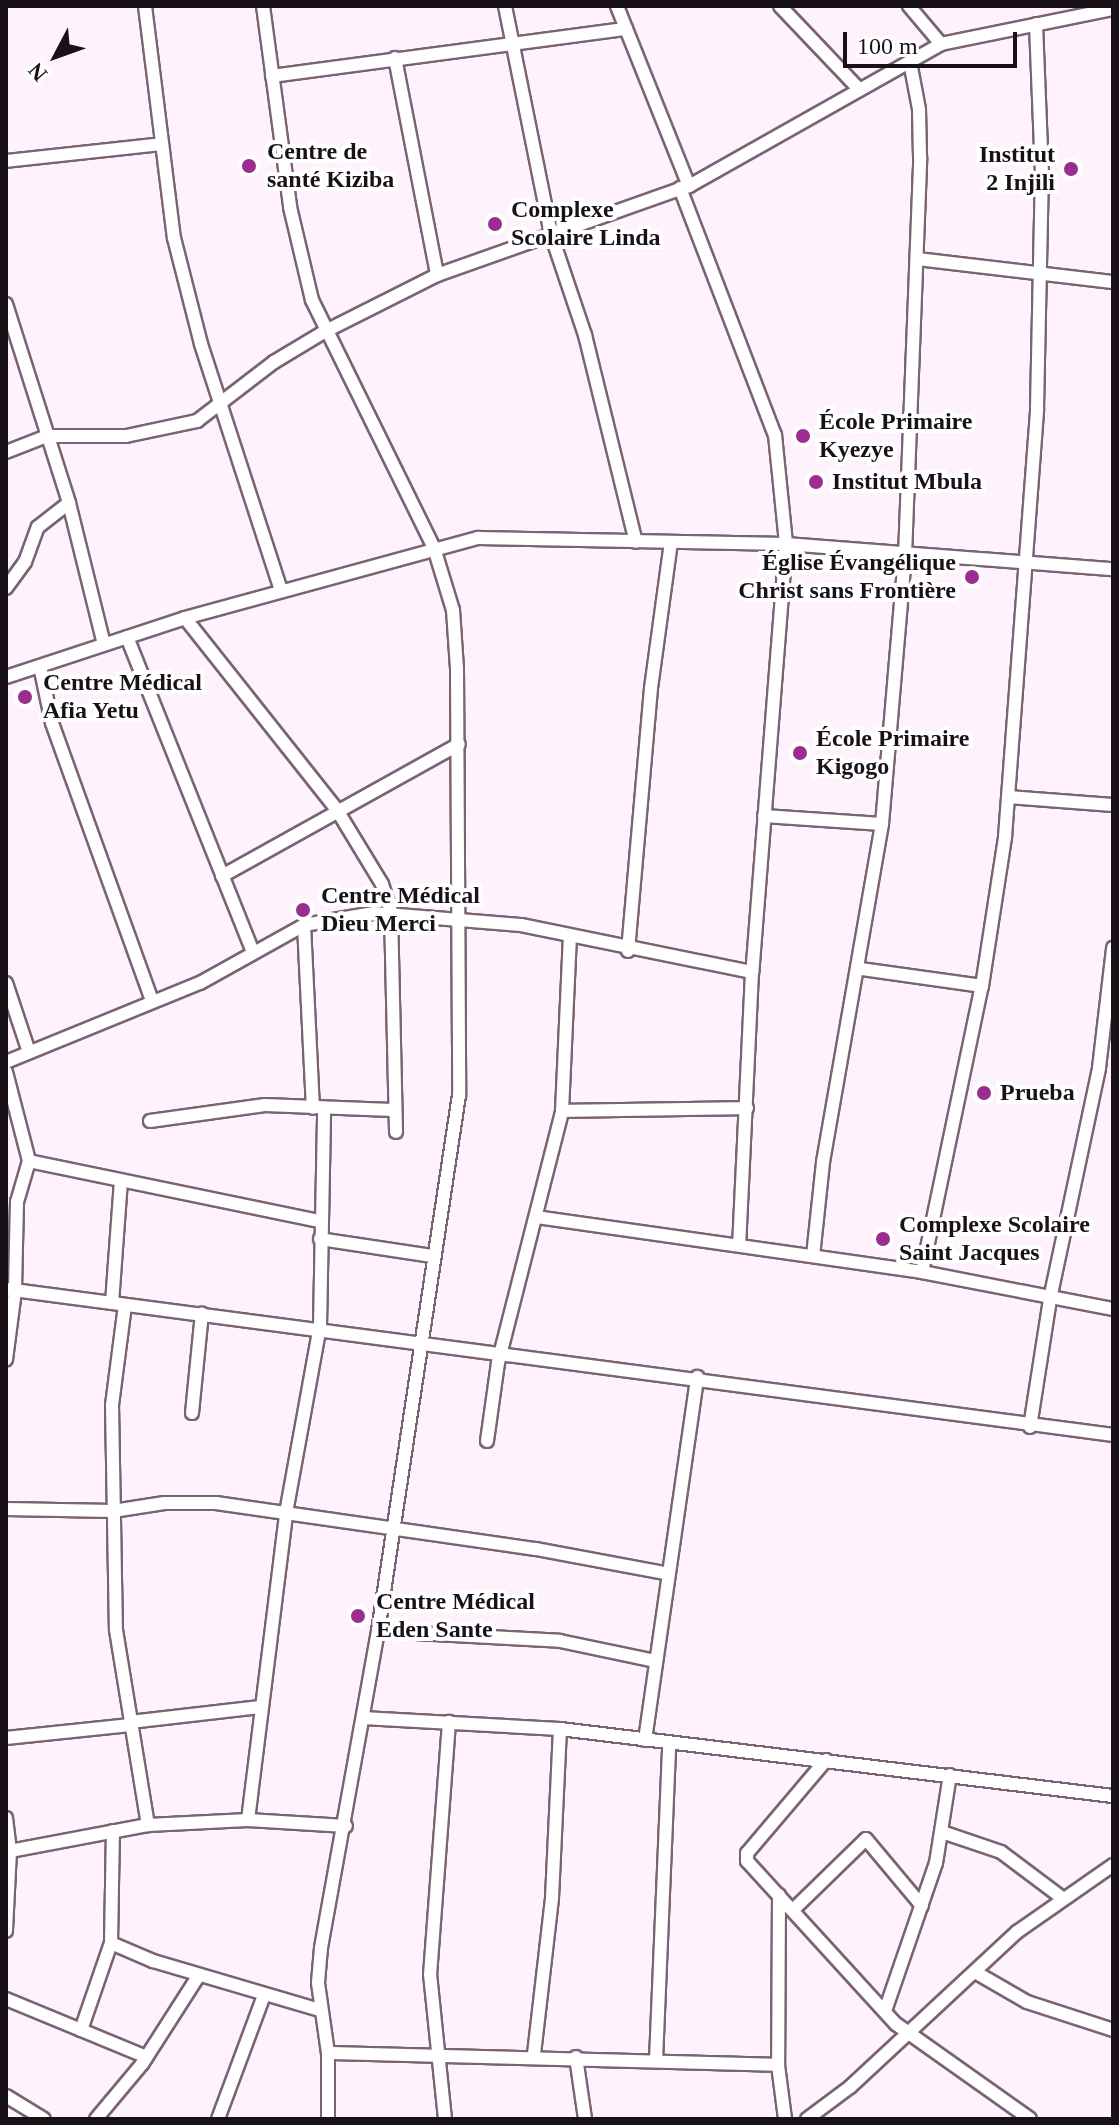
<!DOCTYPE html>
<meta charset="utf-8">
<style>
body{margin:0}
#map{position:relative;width:1119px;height:2125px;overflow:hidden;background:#fef3fc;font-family:"Times New Roman",serif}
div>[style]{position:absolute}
.roads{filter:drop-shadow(2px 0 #796375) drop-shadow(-2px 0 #796375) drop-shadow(0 2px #796375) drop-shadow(0 -2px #796375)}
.minor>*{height:12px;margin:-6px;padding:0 6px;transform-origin:6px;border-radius:6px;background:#fff}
.dots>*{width:22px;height:22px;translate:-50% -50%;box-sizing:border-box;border:4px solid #fff;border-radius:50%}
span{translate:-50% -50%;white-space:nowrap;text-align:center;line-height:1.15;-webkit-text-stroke:8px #fff;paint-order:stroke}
.poi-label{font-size:24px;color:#191118;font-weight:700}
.left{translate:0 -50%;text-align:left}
.right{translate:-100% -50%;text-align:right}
.frame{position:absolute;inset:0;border:8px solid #191118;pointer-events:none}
.north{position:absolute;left:16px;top:16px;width:80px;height:80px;-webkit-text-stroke:6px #fff;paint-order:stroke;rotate:229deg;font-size:22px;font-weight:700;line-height:32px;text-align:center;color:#191118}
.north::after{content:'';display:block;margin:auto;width:28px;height:36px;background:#191118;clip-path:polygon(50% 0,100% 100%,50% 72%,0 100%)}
.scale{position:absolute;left:843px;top:32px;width:174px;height:36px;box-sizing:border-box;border:4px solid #191118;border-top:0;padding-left:10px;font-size:24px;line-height:28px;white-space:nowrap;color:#191118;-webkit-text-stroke:6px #fff;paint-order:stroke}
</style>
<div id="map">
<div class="roads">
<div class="minor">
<div style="left:145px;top:6px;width:234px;rotate:82.9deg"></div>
<div style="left:174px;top:238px;width:109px;rotate:75.7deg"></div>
<div style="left:201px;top:344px;width:259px;rotate:72deg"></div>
<div style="left:263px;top:6px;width:203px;rotate:82.3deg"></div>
<div style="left:290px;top:207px;width:96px;rotate:76.7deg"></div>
<div style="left:312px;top:300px;width:276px;rotate:63.8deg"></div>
<div style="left:434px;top:548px;width:65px;rotate:73deg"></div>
<div style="left:453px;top:610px;width:58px;rotate:86.1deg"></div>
<div style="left:457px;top:668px;width:427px;rotate:89.7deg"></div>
<div style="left:459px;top:1095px;width:542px;rotate:98.59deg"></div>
<div style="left:378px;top:1631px;width:322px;rotate:100.2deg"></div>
<div style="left:321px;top:1948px;width:35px;rotate:95deg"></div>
<div style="left:318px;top:1983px;width:71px;rotate:81.9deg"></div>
<div style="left:328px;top:2053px;width:66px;rotate:90deg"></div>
<div style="left:505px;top:6px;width:233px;rotate:78.6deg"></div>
<div style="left:551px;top:234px;width:107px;rotate:71.4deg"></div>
<div style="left:585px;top:335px;width:213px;rotate:76.2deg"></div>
<div style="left:617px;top:6px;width:194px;rotate:68.2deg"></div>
<div style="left:780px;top:6px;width:112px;rotate:46.5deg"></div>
<div style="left:909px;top:6px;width:50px;rotate:49.9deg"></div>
<div style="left:395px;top:58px;width:221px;rotate:79deg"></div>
<div style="left:272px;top:76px;width:357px;rotate:-7.6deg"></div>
<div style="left:6px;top:161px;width:157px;rotate:-6.2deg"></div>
<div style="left:680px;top:188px;width:265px;rotate:69deg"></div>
<div style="left:775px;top:435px;width:110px;rotate:84.2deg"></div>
<div style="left:786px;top:544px;width:429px;rotate:94.5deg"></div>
<div style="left:752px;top:972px;width:273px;rotate:92.7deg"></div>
<div style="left:917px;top:259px;width:197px;rotate:6.7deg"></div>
<div style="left:6px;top:304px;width:209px;rotate:72.4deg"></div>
<div style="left:69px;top:503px;width:145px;rotate:76.1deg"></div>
<div style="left:6px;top:452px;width:44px;rotate:-21.3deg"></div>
<div style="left:47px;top:436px;width:79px"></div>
<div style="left:126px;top:436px;width:73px;rotate:-11.9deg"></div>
<div style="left:197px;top:421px;width:97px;rotate:-37.5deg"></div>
<div style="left:274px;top:362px;width:58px;rotate:-31deg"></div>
<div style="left:324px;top:332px;width:127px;rotate:-26.8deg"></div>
<div style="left:437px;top:275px;width:267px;rotate:-19.5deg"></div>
<div style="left:689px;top:186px;width:289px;rotate:-29.4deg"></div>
<div style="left:941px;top:44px;width:176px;rotate:-11.5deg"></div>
<div style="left:6px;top:588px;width:32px;rotate:-54deg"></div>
<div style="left:25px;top:562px;width:37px;rotate:-70deg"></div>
<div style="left:38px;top:527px;width:39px;rotate:-38deg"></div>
<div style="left:185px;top:618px;width:245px;rotate:51.6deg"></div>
<div style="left:337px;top:810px;width:87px;rotate:58.7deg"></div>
<div style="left:382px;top:884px;width:28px;rotate:72deg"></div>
<div style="left:391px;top:911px;width:221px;rotate:88.7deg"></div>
<div style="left:127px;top:637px;width:337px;rotate:68.2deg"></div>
<div style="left:40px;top:666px;width:58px;rotate:78.1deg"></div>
<div style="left:52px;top:723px;width:295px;rotate:70.2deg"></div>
<div style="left:6px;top:677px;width:188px;rotate:-18.2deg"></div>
<div style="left:185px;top:618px;width:304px;rotate:-15.3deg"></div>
<div style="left:478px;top:538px;width:308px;rotate:1.1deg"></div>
<div style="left:786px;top:544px;width:328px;rotate:4.4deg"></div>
<div style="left:1008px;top:797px;width:105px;rotate:4.4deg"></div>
<div style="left:764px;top:816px;width:118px;rotate:3.9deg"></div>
<div style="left:222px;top:876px;width:271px;rotate:-29.1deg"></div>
<div style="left:304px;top:925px;width:183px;rotate:87.2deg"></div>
<div style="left:628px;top:951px;width:264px;rotate:-85deg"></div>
<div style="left:651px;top:688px;width:147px;rotate:-82.2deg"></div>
<div style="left:861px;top:969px;width:122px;rotate:8deg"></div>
<div style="left:6px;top:983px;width:73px;rotate:71.6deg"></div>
<div style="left:6px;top:1062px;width:209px;rotate:-22.2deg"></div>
<div style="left:200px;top:983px;width:119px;rotate:-29.1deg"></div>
<div style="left:304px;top:925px;width:71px;rotate:-9.7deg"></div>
<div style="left:374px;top:913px;width:147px;rotate:4.7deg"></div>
<div style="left:521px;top:925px;width:236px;rotate:11.5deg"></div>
<div style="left:6px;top:1072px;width:92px;rotate:75.5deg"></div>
<div style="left:29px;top:1161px;width:43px;rotate:106.3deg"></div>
<div style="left:17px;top:1202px;width:89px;rotate:91.3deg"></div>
<div style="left:15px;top:1291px;width:69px;rotate:97.5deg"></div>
<div style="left:562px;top:1111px;width:185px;rotate:-0.9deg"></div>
<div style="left:150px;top:1121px;width:116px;rotate:-7.9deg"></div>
<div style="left:265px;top:1105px;width:127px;rotate:2.3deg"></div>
<div style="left:29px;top:1161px;width:297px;rotate:11.7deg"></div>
<div style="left:536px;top:1217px;width:390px;rotate:8.1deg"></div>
<div style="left:922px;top:1272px;width:195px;rotate:11deg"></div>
<div style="left:320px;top:1239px;width:114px;rotate:8.6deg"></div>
<div style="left:813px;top:1256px;width:95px;rotate:-83.9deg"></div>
<div style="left:823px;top:1162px;width:343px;rotate:-80.1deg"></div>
<div style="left:882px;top:824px;width:269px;rotate:-85.1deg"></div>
<div style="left:905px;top:556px;width:399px;rotate:-87.8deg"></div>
<div style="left:920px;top:157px;width:48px;rotate:-91.2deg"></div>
<div style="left:919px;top:109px;width:48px;rotate:-100.8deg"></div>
<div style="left:922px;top:1272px;width:292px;rotate:-78.2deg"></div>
<div style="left:982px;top:986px;width:151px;rotate:-81.2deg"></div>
<div style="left:1005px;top:837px;width:430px;rotate:-85.7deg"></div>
<div style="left:1037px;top:408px;width:234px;rotate:-88.8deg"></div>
<div style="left:1042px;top:174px;width:150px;rotate:-92.3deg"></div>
<div style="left:6px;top:1289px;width:1117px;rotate:7.51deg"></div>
<div style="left:112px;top:1303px;width:122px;rotate:-85.8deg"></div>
<div style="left:125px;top:1305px;width:101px;rotate:97.4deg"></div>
<div style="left:112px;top:1405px;width:225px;rotate:89deg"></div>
<div style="left:116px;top:1630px;width:198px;rotate:80.7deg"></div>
<div style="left:192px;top:1413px;width:100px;rotate:-84.3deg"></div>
<div style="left:1030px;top:1427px;width:130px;rotate:-81.1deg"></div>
<div style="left:1050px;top:1299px;width:236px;rotate:-78deg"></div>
<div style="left:1099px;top:1068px;width:121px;rotate:-83.3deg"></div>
<div style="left:487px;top:1441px;width:79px;rotate:-82deg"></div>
<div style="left:498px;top:1363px;width:260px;rotate:-75.7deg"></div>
<div style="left:562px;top:1111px;width:174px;rotate:-87.4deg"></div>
<div style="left:6px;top:1509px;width:107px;rotate:1.1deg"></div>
<div style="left:113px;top:1511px;width:52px;rotate:-8.9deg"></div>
<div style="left:164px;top:1503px;width:52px"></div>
<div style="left:216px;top:1503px;width:323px;rotate:8.2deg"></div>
<div style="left:536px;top:1549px;width:135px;rotate:10.6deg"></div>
<div style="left:378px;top:1631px;width:182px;rotate:3.1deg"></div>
<div style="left:560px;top:1641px;width:98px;rotate:11.8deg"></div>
<div style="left:363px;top:1718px;width:197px;rotate:3.2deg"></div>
<div style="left:560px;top:1729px;width:557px;rotate:6.91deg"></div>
<div style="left:130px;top:1722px;width:131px;rotate:-6.6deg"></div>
<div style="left:6px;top:1738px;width:125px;rotate:-6deg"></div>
<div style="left:645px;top:1740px;width:367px;rotate:-81.8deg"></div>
<div style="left:826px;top:1760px;width:122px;rotate:130.3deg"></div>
<div style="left:747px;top:1853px;width:8px;rotate:90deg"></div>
<div style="left:747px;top:1861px;width:221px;rotate:47.6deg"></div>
<div style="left:896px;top:2024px;width:164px;rotate:35.3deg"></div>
<div style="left:6px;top:1818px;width:33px;rotate:83deg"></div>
<div style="left:10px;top:1851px;width:80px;rotate:92.9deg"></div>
<div style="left:248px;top:1820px;width:309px;rotate:-82.9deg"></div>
<div style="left:286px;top:1513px;width:190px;rotate:-79.7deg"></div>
<div style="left:320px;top:1326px;width:218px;rotate:-88.9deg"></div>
<div style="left:942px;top:1832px;width:62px;rotate:18.7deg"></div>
<div style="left:1001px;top:1852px;width:75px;rotate:36.9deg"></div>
<div style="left:10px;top:1851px;width:140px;rotate:-10.7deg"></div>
<div style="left:148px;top:1825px;width:100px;rotate:-2.9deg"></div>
<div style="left:248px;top:1820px;width:98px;rotate:3.5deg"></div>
<div style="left:779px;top:1895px;width:170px;rotate:90.3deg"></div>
<div style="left:778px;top:2065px;width:54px;rotate:82.6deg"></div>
<div style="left:794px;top:1909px;width:100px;rotate:-44.2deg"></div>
<div style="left:866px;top:1839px;width:87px;rotate:50.1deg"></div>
<div style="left:111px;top:1943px;width:46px;rotate:23.2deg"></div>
<div style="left:153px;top:1961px;width:174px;rotate:16.4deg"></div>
<div style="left:975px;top:1972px;width:60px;rotate:30deg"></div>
<div style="left:1027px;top:2002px;width:90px;rotate:18deg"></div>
<div style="left:6px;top:1999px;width:152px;rotate:22.4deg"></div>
<div style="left:885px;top:2011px;width:157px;rotate:-71deg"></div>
<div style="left:936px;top:1863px;width:89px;rotate:-81deg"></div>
<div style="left:81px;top:2030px;width:92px;rotate:-71deg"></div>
<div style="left:111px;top:1943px;width:112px;rotate:-89deg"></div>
<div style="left:328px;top:2053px;width:450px;rotate:1.5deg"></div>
<div style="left:534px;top:2054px;width:157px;rotate:-83.4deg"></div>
<div style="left:552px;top:1898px;width:169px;rotate:-87.3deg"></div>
<div style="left:576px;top:2057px;width:63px;rotate:81.7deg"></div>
<div style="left:656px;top:2060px;width:316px;rotate:-87.6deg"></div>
<div style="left:6px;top:2096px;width:44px;rotate:31.2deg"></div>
<div style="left:96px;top:2119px;width:72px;rotate:-50.1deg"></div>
<div style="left:142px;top:2064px;width:106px;rotate:-57.4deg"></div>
<div style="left:218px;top:2119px;width:132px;rotate:-69.6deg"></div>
<div style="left:445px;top:2119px;width:145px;rotate:-95.9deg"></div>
<div style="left:430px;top:1975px;width:254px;rotate:-85.7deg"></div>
<div style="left:807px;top:2119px;width:54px;rotate:-36.7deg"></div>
<div style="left:850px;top:2087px;width:228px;rotate:-42.9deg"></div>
<div style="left:1017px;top:1932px;width:117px;rotate:-34.9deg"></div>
</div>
</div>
<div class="dots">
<div style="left:249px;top:166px;background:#9a2d8d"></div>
<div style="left:1071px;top:169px;background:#9a2d8d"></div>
<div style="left:495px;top:224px;background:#9a2d8d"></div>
<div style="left:803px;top:436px;background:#9a2d8d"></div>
<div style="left:816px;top:482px;background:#9a2d8d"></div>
<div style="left:972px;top:577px;background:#9a2d8d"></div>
<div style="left:25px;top:697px;background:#9a2d8d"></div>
<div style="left:800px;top:753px;background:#9a2d8d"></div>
<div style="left:303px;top:910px;background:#9a2d8d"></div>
<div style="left:984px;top:1093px;background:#9a2d8d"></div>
<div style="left:883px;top:1239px;background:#9a2d8d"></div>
<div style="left:358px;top:1616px;background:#9a2d8d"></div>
</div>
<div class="poi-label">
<span class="left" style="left:267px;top:166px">Centre de<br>santé Kiziba</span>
<span class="right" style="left:1055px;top:169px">Institut<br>2 Injili</span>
<span class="left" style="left:511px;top:224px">Complexe<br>Scolaire Linda</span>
<span class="left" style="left:819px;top:436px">École Primaire<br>Kyezye</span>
<span class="left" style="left:832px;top:482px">Institut Mbula</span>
<span class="right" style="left:956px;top:577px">Église Évangélique<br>Christ sans Frontière</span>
<span class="left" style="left:43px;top:697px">Centre Médical<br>Afia Yetu</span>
<span class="left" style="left:816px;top:753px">École Primaire<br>Kigogo</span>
<span class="left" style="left:321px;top:910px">Centre Médical<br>Dieu Merci</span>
<span class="left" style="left:1000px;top:1093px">Prueba</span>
<span class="left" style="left:899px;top:1239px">Complexe Scolaire<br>Saint Jacques</span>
<span class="left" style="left:376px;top:1616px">Centre Médical<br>Eden Sante</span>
</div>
<div class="frame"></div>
<div class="north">N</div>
<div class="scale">100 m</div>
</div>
